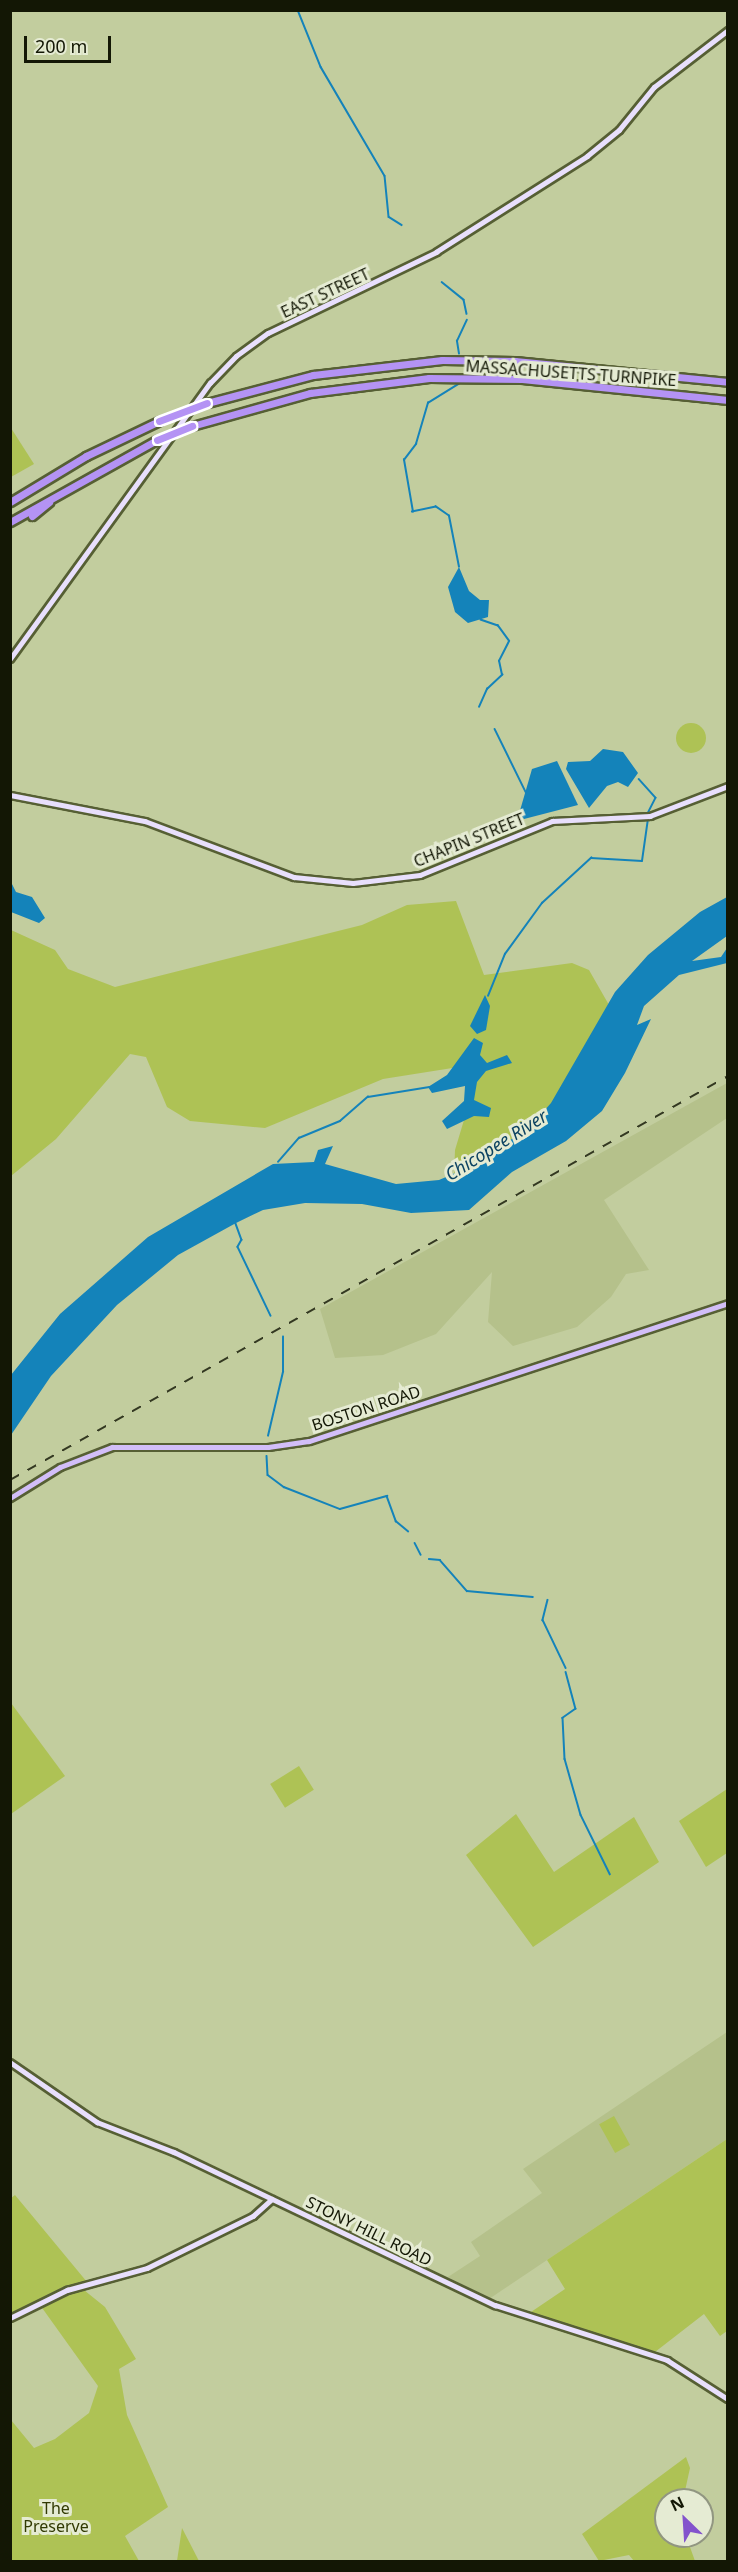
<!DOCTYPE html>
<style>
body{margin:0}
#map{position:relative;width:738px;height:2572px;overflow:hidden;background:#c2cd9e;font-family:"Noto Sans",sans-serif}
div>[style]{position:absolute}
.built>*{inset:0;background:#b5c18b}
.green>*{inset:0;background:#aec255;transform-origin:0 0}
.round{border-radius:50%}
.water>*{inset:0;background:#1483ba}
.stream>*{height:1.5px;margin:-0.75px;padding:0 0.75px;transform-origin:0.75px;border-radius:0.75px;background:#1483ba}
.roads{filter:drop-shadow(2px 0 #565f34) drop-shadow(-2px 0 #565f34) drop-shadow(0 2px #565f34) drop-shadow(0 -2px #565f34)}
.secondary>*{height:4.5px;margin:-2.25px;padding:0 2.25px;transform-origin:2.25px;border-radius:2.25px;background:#e8dffc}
.primary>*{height:5px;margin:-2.5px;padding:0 2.5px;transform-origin:2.5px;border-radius:2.5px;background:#d2bef8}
.highway>*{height:7px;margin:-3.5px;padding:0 3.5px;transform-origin:3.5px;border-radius:3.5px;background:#b493f4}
.rail>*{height:1.5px;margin-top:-0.75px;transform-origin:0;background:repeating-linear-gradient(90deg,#333821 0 10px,transparent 0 20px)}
.bridges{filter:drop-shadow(2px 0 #fff) drop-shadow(-2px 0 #fff) drop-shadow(0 2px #fff) drop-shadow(0 -2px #fff)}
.highway-bridge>*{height:7px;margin:-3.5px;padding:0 3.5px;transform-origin:3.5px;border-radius:3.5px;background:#b493f4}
span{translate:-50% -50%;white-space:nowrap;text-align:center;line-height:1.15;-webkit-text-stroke:6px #e5ebd3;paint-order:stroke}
.street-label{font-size:16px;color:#131705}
.park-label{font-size:16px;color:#313a03}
.water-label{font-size:18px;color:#0d4361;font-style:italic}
.frame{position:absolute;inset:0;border:12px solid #131705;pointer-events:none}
.north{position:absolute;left:654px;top:2488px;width:60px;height:60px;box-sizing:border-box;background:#e5ebd3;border:2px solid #919681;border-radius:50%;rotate:335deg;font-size:16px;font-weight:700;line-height:24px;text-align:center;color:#131705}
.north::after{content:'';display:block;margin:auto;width:21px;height:27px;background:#8353cc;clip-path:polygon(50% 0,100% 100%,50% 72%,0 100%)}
.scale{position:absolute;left:24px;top:36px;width:87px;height:27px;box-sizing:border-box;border:3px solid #131705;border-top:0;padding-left:8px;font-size:18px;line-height:21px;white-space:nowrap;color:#131705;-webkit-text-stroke:4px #e5ebd3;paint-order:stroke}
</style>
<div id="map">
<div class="built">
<div style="clip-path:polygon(727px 1083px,727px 1118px,604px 1200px,649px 1270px,626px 1274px,611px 1297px,577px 1327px,513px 1346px,488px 1322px,492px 1272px,436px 1334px,383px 1355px,335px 1358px,320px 1309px)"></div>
<div style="clip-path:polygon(727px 2032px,727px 2139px,489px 2299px,448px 2277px,480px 2256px,471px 2242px,542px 2193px,523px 2169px)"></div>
</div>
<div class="green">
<div style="clip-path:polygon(11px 428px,34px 464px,11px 477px,10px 477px)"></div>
<div class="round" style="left:676px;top:723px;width:30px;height:30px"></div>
<div style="clip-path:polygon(456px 901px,484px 975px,572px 963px,589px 970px,609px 1005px,542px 1121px,454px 1177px,455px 1150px,470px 1100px,465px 1066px,383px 1079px,265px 1128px,190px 1121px,167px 1107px,146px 1057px,130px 1054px,56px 1139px,11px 1176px,11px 930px,55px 950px,68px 969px,115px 987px,362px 925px,407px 905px)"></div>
<div style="clip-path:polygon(11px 1703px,65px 1776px,11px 1814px,10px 1704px)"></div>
<div style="left:299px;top:1766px;width:28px;height:34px;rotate:58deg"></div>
<div style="clip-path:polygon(727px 1789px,727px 1853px,706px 1867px,679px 1821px)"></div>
<div style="clip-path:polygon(516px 1814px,554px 1872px,634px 1817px,659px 1862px,533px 1947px,466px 1855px)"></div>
<div style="left:614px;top:2116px;width:33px;height:17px;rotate:61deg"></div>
<div style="clip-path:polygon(727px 2139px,727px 2331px,720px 2336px,704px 2314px,655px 2352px,531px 2312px,565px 2289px,547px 2260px)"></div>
<div style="clip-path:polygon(15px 2195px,87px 2282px,79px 2286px,105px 2307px,136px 2359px,119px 2369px,127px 2415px,168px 2507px,125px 2536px,139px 2561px,11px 2561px,11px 2420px,34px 2448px,55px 2439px,89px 2413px,98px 2386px,40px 2305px,11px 2319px,10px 2199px)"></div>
<div style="clip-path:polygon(686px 2457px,690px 2468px,683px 2500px,666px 2500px,666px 2536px,686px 2536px,695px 2561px,634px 2561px,629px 2555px,599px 2561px,582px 2534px)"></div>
<div style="clip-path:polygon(182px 2528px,199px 2561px,177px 2561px)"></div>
</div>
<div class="water">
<div style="clip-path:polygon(459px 567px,469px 591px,480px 600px,489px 600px,488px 617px,468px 623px,455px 612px,448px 587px)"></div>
<div style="clip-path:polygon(603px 749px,623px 752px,638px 773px,628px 787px,618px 782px,607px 786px,589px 808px,566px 769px,568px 762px,590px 761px)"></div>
<div style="clip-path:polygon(557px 761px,578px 805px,524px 819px,519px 814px,532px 769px)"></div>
<div style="clip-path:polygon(11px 882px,16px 892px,32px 897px,45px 918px,39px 923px,11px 912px)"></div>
<div style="clip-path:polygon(727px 897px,727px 936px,692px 961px,721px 957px,727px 948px,727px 963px,679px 975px,644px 1006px,637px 1025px,651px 1019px,625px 1073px,602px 1111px,566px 1141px,512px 1172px,469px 1210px,411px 1213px,362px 1204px,305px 1203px,263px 1210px,236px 1223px,178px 1255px,117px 1305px,51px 1376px,11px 1435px,11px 1375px,60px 1314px,148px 1237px,273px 1164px,314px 1162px,318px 1150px,333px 1146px,325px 1164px,396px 1184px,439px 1180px,467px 1168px,529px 1128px,551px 1103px,615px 992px,648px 955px,700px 912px)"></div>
<div style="clip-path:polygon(485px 995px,490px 1006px,486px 1030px,477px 1034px,470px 1026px)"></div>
<div style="clip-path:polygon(474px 1038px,483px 1043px,480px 1055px,487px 1063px,507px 1055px,512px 1063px,486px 1071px,477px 1082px,474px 1100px,491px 1108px,489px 1117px,474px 1116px,447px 1129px,442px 1121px,464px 1101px,465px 1086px,432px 1093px,428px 1087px,447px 1075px)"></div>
</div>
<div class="stream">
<div style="left:298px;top:10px;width:61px;rotate:68deg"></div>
<div style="left:321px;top:67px;width:126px;rotate:59.6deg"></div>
<div style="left:385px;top:176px;width:41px;rotate:84.4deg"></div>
<div style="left:389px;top:217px;width:15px;rotate:32deg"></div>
<div style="left:442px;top:282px;width:28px;rotate:39deg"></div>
<div style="left:464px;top:300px;width:14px;rotate:78deg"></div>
<div style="left:459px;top:354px;width:13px;rotate:-99deg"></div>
<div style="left:457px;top:341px;width:23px;rotate:-65deg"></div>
<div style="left:459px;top:567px;width:52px;rotate:-101.1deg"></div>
<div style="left:449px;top:516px;width:16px;rotate:-145deg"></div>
<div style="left:436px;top:507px;width:24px;rotate:168deg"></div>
<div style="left:413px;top:512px;width:53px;rotate:-99.8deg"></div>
<div style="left:404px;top:460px;width:20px;rotate:-53deg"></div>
<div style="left:416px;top:444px;width:43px;rotate:-73.7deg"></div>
<div style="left:428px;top:403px;width:38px;rotate:-32deg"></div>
<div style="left:479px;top:707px;width:20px;rotate:-66deg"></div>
<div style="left:487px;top:689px;width:21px;rotate:-43deg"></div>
<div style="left:502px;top:675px;width:14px;rotate:-102deg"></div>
<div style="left:499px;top:661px;width:22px;rotate:-63deg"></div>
<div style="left:509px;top:641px;width:19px;rotate:-126deg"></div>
<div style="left:498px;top:626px;width:18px;rotate:-161deg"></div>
<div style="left:495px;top:729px;width:70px;rotate:63.8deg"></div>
<div style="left:639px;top:779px;width:25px;rotate:48deg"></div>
<div style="left:656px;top:798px;width:18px;rotate:117deg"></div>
<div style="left:488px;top:996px;width:45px;rotate:-68deg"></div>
<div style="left:505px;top:954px;width:63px;rotate:-54deg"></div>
<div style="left:542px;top:903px;width:67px;rotate:-42.6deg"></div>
<div style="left:591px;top:858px;width:51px;rotate:3.4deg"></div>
<div style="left:642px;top:861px;width:42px;rotate:-81.9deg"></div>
<div style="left:278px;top:1162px;width:32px;rotate:-49deg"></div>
<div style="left:299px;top:1138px;width:44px;rotate:-22.5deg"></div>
<div style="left:340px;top:1121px;width:37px;rotate:-41deg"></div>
<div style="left:368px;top:1097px;width:62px;rotate:-9.3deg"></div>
<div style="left:235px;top:1221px;width:20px;rotate:70deg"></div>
<div style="left:242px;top:1240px;width:8px;rotate:120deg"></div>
<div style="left:238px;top:1247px;width:76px;rotate:64.4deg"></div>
<div style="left:268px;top:1436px;width:66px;rotate:-76.8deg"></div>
<div style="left:283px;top:1372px;width:35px;rotate:-90deg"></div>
<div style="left:267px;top:1456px;width:19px;rotate:87deg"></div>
<div style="left:268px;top:1475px;width:20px;rotate:37deg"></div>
<div style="left:284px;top:1487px;width:60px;rotate:21.4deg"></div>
<div style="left:340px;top:1509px;width:49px;rotate:-15.5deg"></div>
<div style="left:387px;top:1496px;width:27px;rotate:70deg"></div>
<div style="left:396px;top:1521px;width:16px;rotate:40deg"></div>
<div style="left:415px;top:1543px;width:13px;rotate:63deg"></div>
<div style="left:429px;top:1559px;width:11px;rotate:5deg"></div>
<div style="left:440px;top:1560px;width:41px;rotate:48.9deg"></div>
<div style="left:467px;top:1591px;width:66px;rotate:5.2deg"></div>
<div style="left:548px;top:1600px;width:21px;rotate:104deg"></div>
<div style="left:543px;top:1620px;width:53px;rotate:64.4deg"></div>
<div style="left:566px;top:1672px;width:38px;rotate:75deg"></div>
<div style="left:576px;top:1709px;width:16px;rotate:145deg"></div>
<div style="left:563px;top:1718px;width:41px;rotate:87.2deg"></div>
<div style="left:565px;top:1759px;width:58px;rotate:74.1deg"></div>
<div style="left:581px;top:1815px;width:66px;rotate:63.8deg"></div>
</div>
<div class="roads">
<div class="secondary">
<div style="left:10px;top:659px;width:341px;rotate:-54.1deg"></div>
<div style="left:210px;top:383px;width:37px;rotate:-46deg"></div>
<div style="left:236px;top:356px;width:39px;rotate:-36deg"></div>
<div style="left:268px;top:333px;width:187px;rotate:-25.7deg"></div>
<div style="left:436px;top:252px;width:179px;rotate:-32.4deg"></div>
<div style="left:587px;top:156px;width:41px;rotate:-39.1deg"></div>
<div style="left:619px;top:130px;width:55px;rotate:-50.9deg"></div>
<div style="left:654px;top:87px;width:93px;rotate:-37.6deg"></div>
<div style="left:10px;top:795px;width:137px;rotate:10.9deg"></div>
<div style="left:145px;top:821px;width:159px;rotate:20.6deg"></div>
<div style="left:294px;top:877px;width:59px;rotate:5.8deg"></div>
<div style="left:353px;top:883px;width:67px;rotate:-6.8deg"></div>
<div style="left:420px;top:875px;width:143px;rotate:-22.2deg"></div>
<div style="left:552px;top:821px;width:98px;rotate:-2.9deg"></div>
<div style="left:650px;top:816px;width:84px;rotate:-21deg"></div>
<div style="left:10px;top:2062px;width:106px;rotate:34.6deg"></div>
<div style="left:97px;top:2122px;width:83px;rotate:21.3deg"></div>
<div style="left:174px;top:2152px;width:356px;rotate:25.5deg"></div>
<div style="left:495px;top:2305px;width:181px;rotate:17.7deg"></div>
<div style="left:667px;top:2360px;width:72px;rotate:32.6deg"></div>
<div style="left:10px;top:2318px;width:64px;rotate:-26.2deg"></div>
<div style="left:67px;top:2290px;width:83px;rotate:-15.4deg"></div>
<div style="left:147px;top:2268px;width:118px;rotate:-26.1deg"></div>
<div style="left:253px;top:2216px;width:25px;rotate:-42deg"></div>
</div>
<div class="primary">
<div style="left:10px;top:1498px;width:59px;rotate:-31.8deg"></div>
<div style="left:60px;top:1467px;width:56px;rotate:-21deg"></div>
<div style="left:112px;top:1447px;width:156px"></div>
<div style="left:268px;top:1447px;width:41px;rotate:-8.3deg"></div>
<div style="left:309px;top:1441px;width:441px;rotate:-18.2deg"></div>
</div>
<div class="highway">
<div style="left:207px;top:403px;width:110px;rotate:-14.8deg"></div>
<div style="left:313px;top:375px;width:130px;rotate:-6.6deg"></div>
<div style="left:442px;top:360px;width:73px;rotate:0.8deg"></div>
<div style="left:515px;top:361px;width:214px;rotate:5.6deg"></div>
<div style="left:192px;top:426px;width:123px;rotate:-15.6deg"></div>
<div style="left:310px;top:393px;width:120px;rotate:-7.2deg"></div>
<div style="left:429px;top:378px;width:93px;rotate:0.6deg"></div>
<div style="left:522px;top:379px;width:207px;rotate:5.8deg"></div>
<div style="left:10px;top:502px;width:89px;rotate:-31.2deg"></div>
<div style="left:86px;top:456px;width:81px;rotate:-25.6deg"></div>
<div style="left:32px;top:516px;width:22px;rotate:-39deg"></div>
<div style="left:10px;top:522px;width:168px;rotate:-29.2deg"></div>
</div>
</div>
<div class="rail">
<div style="left:10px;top:1480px;width:824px;rotate:-29.37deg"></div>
</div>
<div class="bridges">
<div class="highway-bridge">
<div style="left:159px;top:421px;width:51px;rotate:-20.6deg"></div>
<div style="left:157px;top:440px;width:38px;rotate:-22deg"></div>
</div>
</div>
<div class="street-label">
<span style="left:325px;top:293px;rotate:-25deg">EAST STREET</span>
<span style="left:571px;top:373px;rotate:4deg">MASSACHUSETTS TURNPIKE</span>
<span style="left:469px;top:840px;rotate:-22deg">CHAPIN STREET</span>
<span style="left:366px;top:1408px;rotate:-18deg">BOSTON ROAD</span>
<span style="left:369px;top:2231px;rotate:26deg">STONY HILL ROAD</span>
</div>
<div class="park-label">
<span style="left:56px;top:2517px">The<br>Preserve</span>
</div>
<div class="water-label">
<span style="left:496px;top:1145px;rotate:-32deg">Chicopee River</span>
</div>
<div class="frame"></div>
<div class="north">N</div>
<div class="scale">200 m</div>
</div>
